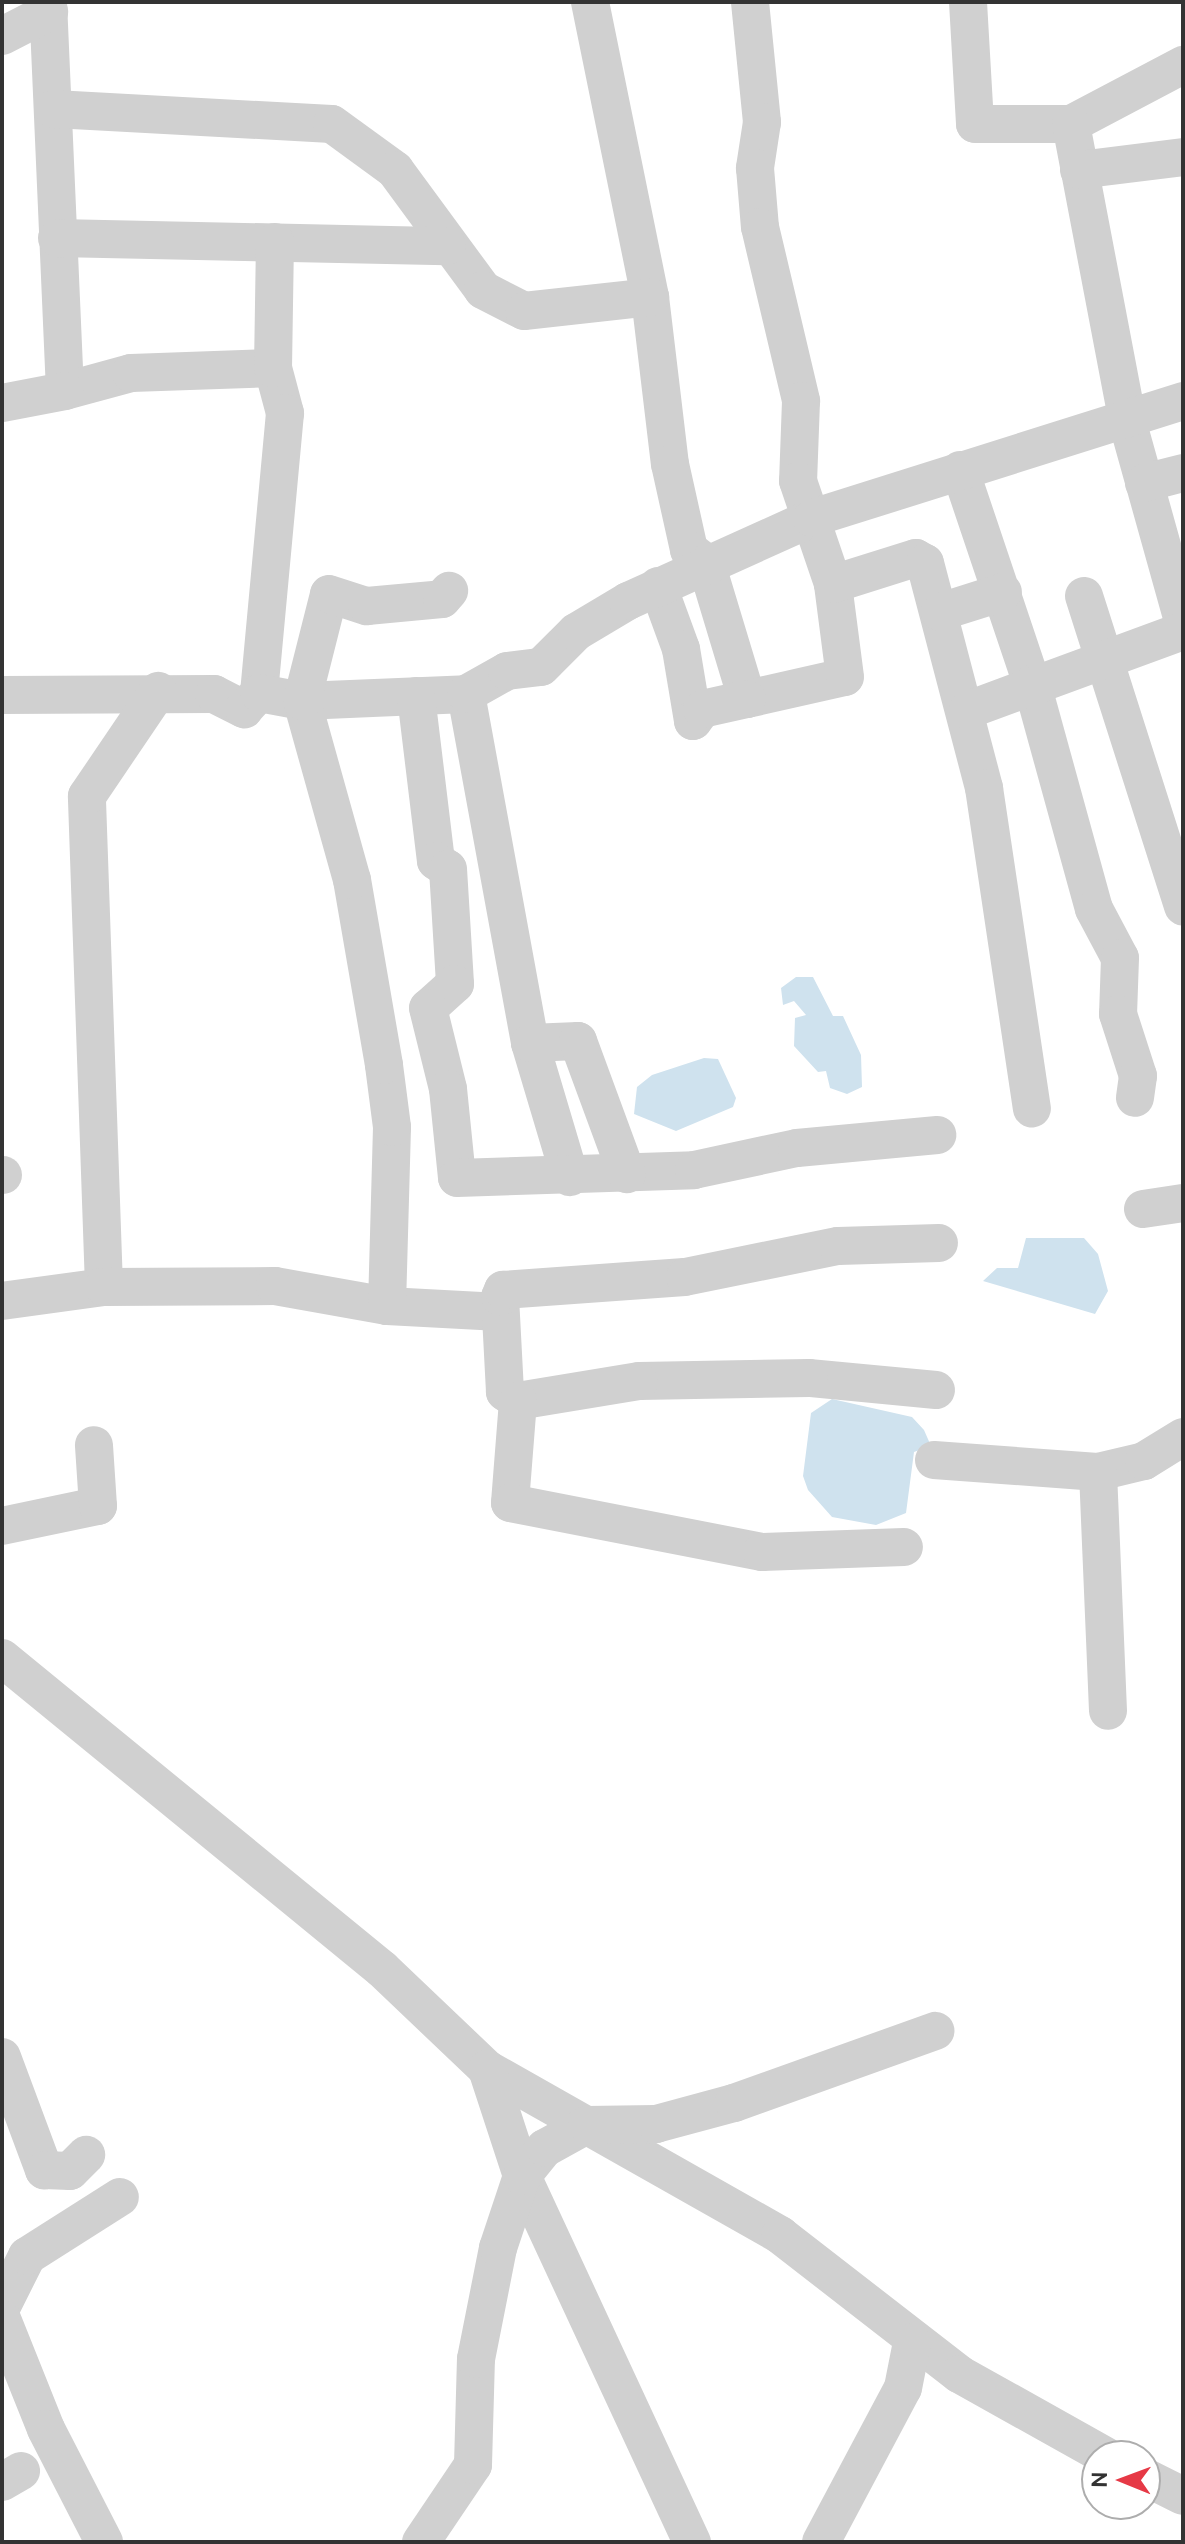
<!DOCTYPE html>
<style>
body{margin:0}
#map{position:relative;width:1185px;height:2544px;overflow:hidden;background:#fff;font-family:Ubuntu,sans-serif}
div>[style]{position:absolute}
.water>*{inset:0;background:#cfe2ee}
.minor>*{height:38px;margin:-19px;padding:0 19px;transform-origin:19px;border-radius:19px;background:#d0d0d0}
span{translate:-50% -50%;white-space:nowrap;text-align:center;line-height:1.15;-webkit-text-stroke:8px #fff;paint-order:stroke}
.frame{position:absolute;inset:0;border:4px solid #333;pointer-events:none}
.north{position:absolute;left:1081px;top:2440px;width:80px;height:80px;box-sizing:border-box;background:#fff;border:2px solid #adadad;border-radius:50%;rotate:271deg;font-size:22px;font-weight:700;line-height:32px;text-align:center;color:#333}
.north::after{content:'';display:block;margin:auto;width:28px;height:36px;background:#e63946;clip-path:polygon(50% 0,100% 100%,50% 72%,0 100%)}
</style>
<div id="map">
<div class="water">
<div style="clip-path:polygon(796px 977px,813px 977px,833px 1016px,843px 1016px,861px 1055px,862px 1087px,847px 1094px,830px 1088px,826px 1071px,818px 1072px,794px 1046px,795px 1018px,806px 1015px,794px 1001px,783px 1005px,781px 988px)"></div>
<div style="clip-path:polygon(704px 1058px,718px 1059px,736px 1098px,733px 1107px,676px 1131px,634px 1114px,637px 1087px,652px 1075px)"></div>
<div style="clip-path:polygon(1026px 1238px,1084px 1238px,1098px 1254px,1108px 1291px,1095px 1314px,983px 1281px,997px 1268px,1018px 1268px)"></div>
<div style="clip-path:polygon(832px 1399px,912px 1417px,924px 1430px,931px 1446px,914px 1452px,906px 1513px,876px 1525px,832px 1517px,808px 1490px,803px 1476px,811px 1413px)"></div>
</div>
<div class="minor">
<div style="left:48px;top:2px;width:389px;rotate:87.5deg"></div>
<div style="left:65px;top:391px;width:68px;rotate:-15.3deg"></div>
<div style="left:131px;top:373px;width:142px;rotate:-2deg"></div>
<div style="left:273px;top:368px;width:47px;rotate:75.1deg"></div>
<div style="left:285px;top:413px;width:281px;rotate:95.3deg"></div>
<div style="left:590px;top:2px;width:301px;rotate:78.5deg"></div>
<div style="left:650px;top:297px;width:168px;rotate:83.2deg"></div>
<div style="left:670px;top:464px;width:88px;rotate:77.5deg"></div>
<div style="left:689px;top:550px;width:21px;rotate:37deg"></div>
<div style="left:706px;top:563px;width:142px;rotate:73.2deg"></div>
<div style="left:747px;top:699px;width:100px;rotate:-12.7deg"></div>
<div style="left:845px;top:677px;width:94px;rotate:-97.4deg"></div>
<div style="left:750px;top:2px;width:121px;rotate:84.3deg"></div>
<div style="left:762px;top:122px;width:47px;rotate:98.7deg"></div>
<div style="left:755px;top:168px;width:59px;rotate:85.2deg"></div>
<div style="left:760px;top:227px;width:179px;rotate:76.7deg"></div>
<div style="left:801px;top:401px;width:80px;rotate:92.1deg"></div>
<div style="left:798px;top:481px;width:109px;rotate:71.2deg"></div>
<div style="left:833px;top:584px;width:87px;rotate:-17.4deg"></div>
<div style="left:916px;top:558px;width:10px;rotate:29deg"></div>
<div style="left:925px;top:563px;width:233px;rotate:75.3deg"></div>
<div style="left:984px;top:788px;width:324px;rotate:81.5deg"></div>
<div style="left:968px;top:2px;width:122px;rotate:86.7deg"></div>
<div style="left:975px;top:124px;width:96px"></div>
<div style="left:1071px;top:124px;width:127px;rotate:-27.8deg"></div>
<div style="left:2px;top:36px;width:53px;rotate:-27.1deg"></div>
<div style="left:54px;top:109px;width:278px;rotate:3.1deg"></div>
<div style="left:332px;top:124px;width:78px;rotate:36.1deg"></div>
<div style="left:395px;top:170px;width:149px;rotate:53.7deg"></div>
<div style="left:483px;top:290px;width:46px;rotate:27.1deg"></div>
<div style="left:524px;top:311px;width:127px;rotate:-6.3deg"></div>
<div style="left:1071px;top:124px;width:305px;rotate:79.2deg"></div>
<div style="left:1128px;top:424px;width:205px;rotate:74.4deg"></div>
<div style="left:1079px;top:170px;width:105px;rotate:-7.1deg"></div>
<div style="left:57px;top:238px;width:390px;rotate:1.2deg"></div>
<div style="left:273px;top:368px;width:126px;rotate:-89.1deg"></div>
<div style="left:2px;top:403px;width:64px;rotate:-10.8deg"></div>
<div style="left:960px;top:470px;width:226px;rotate:71.4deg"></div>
<div style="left:1032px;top:684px;width:233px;rotate:74.6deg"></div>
<div style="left:1094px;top:909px;width:55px;rotate:62deg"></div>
<div style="left:1120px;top:958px;width:56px;rotate:92deg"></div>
<div style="left:1118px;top:1014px;width:65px;rotate:72.1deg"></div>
<div style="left:1138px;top:1076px;width:22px;rotate:98deg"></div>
<div style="left:1144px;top:483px;width:40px;rotate:-14.4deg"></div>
<div style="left:658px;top:586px;width:67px;rotate:69.9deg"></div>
<div style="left:681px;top:649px;width:73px;rotate:80.5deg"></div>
<div style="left:693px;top:721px;width:15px;rotate:-53deg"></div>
<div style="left:702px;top:709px;width:46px;rotate:-12.5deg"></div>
<div style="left:1084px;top:596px;width:326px;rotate:72.3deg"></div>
<div style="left:940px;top:612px;width:66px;rotate:-17.6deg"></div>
<div style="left:466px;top:694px;width:355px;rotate:79.6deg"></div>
<div style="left:530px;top:1043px;width:140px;rotate:73.4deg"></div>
<div style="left:2px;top:695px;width:212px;rotate:-0.3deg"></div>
<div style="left:214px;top:694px;width:34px;rotate:27deg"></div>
<div style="left:244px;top:709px;width:22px;rotate:-47deg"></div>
<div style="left:259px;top:693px;width:44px;rotate:10.5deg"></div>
<div style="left:302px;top:701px;width:164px;rotate:-2.4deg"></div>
<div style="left:466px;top:694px;width:47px;rotate:-29.3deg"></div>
<div style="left:507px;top:671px;width:34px;rotate:-7deg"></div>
<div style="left:541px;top:667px;width:49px;rotate:-45deg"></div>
<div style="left:576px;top:632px;width:61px;rotate:-30.8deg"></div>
<div style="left:628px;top:601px;width:202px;rotate:-24.3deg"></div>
<div style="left:812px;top:518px;width:389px;rotate:-17.5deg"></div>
<div style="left:416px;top:696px;width:166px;rotate:83.1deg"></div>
<div style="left:436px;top:861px;width:14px;rotate:34deg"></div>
<div style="left:448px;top:869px;width:115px;rotate:86.5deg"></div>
<div style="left:455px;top:984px;width:36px;rotate:138deg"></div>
<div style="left:428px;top:1008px;width:83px;rotate:76.1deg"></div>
<div style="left:448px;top:1089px;width:89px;rotate:84.2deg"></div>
<div style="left:457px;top:1178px;width:237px;rotate:-1.9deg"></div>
<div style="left:694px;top:1170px;width:105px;rotate:-12.1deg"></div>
<div style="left:797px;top:1148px;width:141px;rotate:-5.3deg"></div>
<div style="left:968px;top:710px;width:229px;rotate:-20.2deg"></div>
<div style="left:530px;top:1043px;width:48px;rotate:-2.4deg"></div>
<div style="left:578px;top:1041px;width:142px;rotate:69.8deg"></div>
<div style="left:2px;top:1175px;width:1px"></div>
<div style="left:1143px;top:1209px;width:40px;rotate:-8.5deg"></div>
<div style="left:104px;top:1287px;width:491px;rotate:-92deg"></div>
<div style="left:87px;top:796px;width:127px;rotate:-55.9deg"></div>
<div style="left:2px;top:1301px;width:103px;rotate:-7.8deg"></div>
<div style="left:104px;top:1287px;width:171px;rotate:-0.3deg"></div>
<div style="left:275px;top:1286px;width:114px;rotate:10.1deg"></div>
<div style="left:387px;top:1306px;width:113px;rotate:3deg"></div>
<div style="left:387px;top:1306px;width:179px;rotate:-88.4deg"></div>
<div style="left:392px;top:1127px;width:63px;rotate:-97.4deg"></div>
<div style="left:384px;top:1065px;width:188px;rotate:-99.8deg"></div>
<div style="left:352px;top:880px;width:186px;rotate:-105.6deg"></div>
<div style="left:302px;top:701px;width:110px;rotate:-75.8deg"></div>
<div style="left:329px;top:594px;width:40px;rotate:18deg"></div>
<div style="left:367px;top:606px;width:75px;rotate:-5.3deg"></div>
<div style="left:442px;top:599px;width:11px;rotate:-49deg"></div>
<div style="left:936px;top:1390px;width:128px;rotate:-174.6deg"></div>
<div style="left:809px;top:1378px;width:170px;rotate:179deg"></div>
<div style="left:639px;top:1381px;width:123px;rotate:170.6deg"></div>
<div style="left:518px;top:1401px;width:16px;rotate:-145deg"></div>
<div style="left:505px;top:1392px;width:95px;rotate:-93deg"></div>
<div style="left:500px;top:1297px;width:8px;rotate:-67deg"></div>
<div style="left:503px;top:1290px;width:182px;rotate:-4.1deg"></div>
<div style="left:685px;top:1277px;width:156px;rotate:-11.5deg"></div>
<div style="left:838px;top:1246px;width:101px;rotate:-1.7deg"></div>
<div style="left:518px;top:1401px;width:102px;rotate:94.5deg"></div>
<div style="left:510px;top:1503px;width:257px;rotate:11deg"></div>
<div style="left:762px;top:1552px;width:142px;rotate:-2deg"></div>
<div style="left:934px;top:1460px;width:164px;rotate:4.2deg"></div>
<div style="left:1098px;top:1472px;width:47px;rotate:-13.4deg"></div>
<div style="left:1144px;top:1461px;width:46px;rotate:-31.6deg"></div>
<div style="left:1098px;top:1472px;width:239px;rotate:87.6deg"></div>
<div style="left:2px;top:1526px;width:98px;rotate:-11.8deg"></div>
<div style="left:98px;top:1506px;width:61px;rotate:-93.8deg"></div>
<div style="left:2px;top:1658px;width:491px;rotate:39.3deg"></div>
<div style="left:382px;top:1969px;width:145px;rotate:43.6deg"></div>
<div style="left:487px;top:2069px;width:337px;rotate:29.5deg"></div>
<div style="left:780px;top:2235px;width:227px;rotate:37.8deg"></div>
<div style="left:959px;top:2374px;width:168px;rotate:29.2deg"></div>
<div style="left:2px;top:2057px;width:121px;rotate:69.6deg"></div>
<div style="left:44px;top:2170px;width:26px;rotate:2deg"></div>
<div style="left:70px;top:2171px;width:23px;rotate:-45deg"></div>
<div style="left:487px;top:2069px;width:113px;rotate:71.9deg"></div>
<div style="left:522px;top:2176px;width:404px;rotate:65.1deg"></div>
<div style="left:2px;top:2306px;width:56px;rotate:-63.4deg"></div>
<div style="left:27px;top:2256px;width:110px;rotate:-32.4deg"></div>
<div style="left:2px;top:2319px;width:118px;rotate:68.2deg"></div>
<div style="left:46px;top:2429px;width:127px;rotate:62.8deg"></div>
<div style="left:1145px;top:2477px;width:42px;rotate:26.6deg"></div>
<div style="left:2px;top:2482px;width:22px;rotate:-30deg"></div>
<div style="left:421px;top:2542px;width:93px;rotate:-56deg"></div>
<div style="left:473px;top:2465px;width:106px;rotate:-88.4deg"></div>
<div style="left:476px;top:2359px;width:113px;rotate:-78.8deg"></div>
<div style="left:498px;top:2248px;width:76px;rotate:-71.6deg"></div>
<div style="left:522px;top:2176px;width:36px;rotate:-51deg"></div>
<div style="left:545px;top:2148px;width:48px;rotate:-28.7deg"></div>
<div style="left:587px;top:2125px;width:69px;rotate:-0.8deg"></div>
<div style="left:656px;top:2124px;width:81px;rotate:-15.1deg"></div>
<div style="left:734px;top:2103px;width:214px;rotate:-19.7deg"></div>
<div style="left:821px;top:2542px;width:174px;rotate:-62deg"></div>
<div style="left:903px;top:2388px;width:47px;rotate:-78.9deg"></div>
</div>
<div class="frame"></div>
<div class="north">N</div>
</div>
